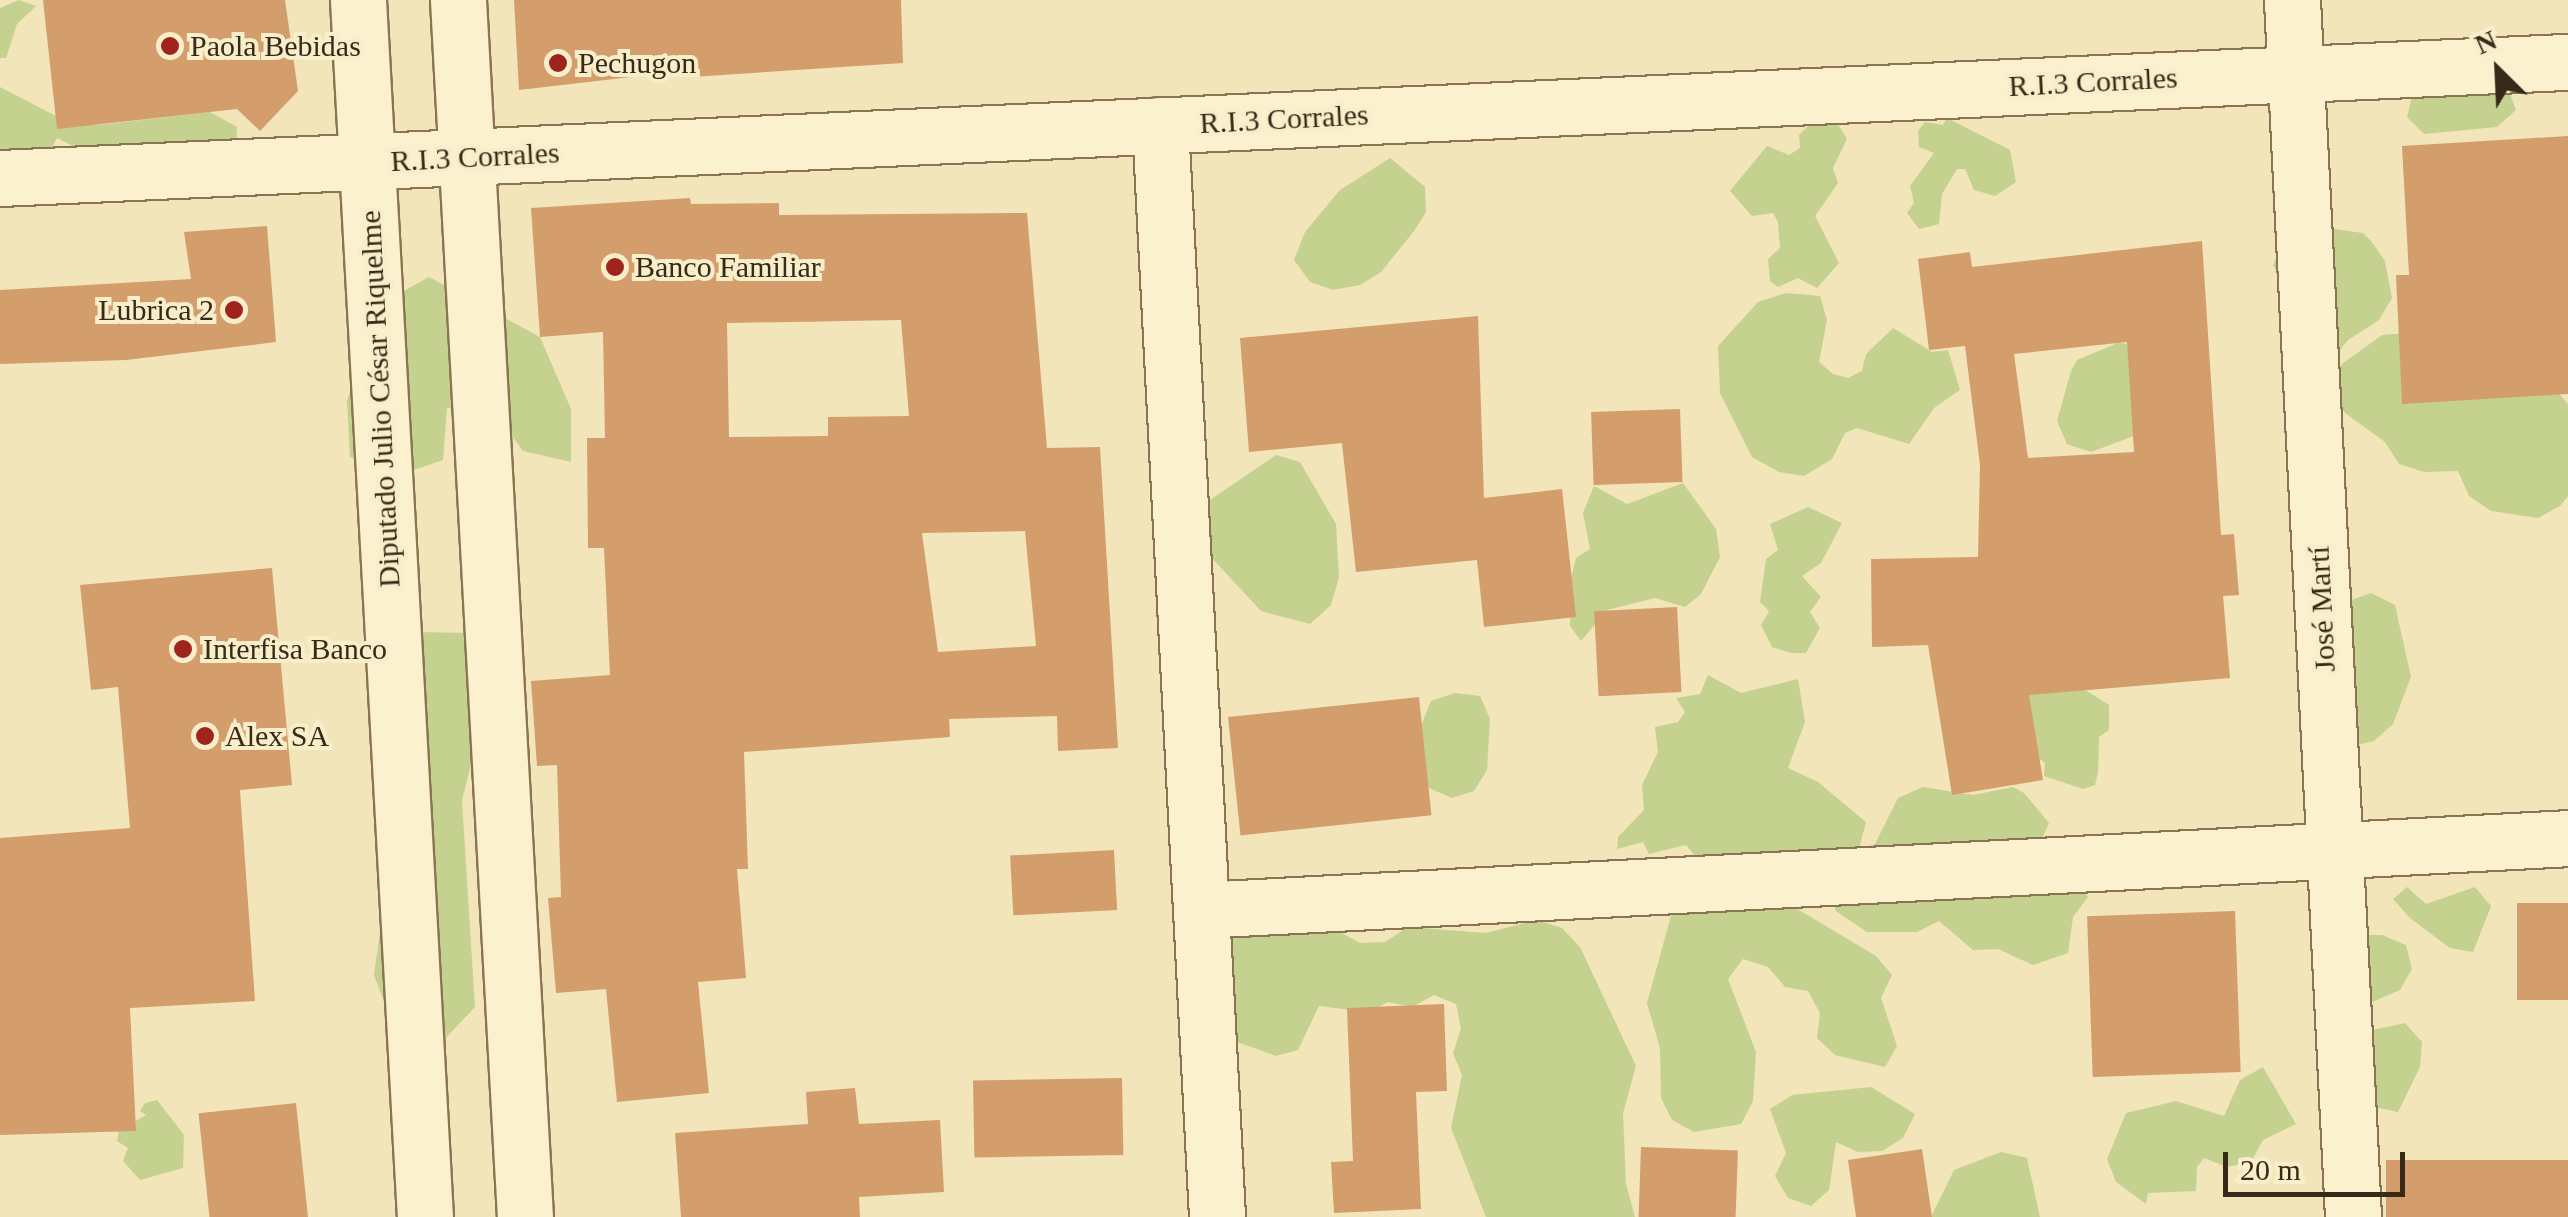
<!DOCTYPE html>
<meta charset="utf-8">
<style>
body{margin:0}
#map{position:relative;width:2568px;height:1217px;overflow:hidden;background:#f2e5ba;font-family:"Times New Roman",serif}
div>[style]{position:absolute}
.green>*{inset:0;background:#c5d18e}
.building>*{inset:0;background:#d49d6c;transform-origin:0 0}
.roads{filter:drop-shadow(2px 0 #8a7453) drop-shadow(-2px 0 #8a7453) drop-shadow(0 2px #8a7453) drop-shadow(0 -2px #8a7453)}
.minor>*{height:55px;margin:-27.5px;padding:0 27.5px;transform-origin:27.5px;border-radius:27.5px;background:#fcf1ce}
.dots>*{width:28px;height:28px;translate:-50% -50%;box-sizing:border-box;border:5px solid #f9eeca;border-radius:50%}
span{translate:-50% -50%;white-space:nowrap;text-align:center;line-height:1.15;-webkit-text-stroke:8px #f9eeca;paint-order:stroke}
.poi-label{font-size:30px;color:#382a19}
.left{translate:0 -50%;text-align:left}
.right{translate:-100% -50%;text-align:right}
.street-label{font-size:30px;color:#382a19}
.north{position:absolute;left:2448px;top:20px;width:100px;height:100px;-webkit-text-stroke:8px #f9eeca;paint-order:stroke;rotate:336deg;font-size:28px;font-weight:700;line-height:40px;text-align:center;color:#382a19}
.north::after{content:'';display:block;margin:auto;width:35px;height:45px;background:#382a19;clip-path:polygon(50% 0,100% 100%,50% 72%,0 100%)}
.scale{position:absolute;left:2223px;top:1152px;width:182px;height:45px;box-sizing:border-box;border:5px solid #382a19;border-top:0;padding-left:12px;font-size:30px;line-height:35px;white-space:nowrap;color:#382a19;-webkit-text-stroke:8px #f9eeca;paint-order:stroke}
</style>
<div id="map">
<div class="green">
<div style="clip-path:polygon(19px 0,36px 6px,17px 24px,6px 58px,0 58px,0 8px)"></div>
<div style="clip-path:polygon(0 87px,54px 115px,99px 125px,210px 112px,237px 127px,236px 148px,75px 175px,71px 145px,57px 138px,36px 177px,0 178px)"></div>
<div style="clip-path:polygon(2508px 88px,2516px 110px,2497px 127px,2424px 134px,2407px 117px,2414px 89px)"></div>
<div style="clip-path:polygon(1947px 118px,2010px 150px,2016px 182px,1995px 196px,1974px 190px,1965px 169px,1957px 169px,1942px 194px,1939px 224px,1919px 229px,1907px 213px,1914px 203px,1910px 186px,1934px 153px,1919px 147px,1918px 131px,1925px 122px,1943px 125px)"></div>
<div style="clip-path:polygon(1813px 121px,1838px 124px,1847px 139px,1833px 168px,1838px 183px,1815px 216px,1839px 263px,1817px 288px,1798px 278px,1778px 287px,1770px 281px,1768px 259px,1780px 248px,1778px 222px,1773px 213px,1752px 216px,1730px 191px,1767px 146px,1789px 155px,1800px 148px,1799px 135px)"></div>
<div style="clip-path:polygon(1390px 158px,1425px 187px,1426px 212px,1414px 231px,1381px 272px,1360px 285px,1333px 290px,1310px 282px,1294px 260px,1305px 232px,1340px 190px)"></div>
<div style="clip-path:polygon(2326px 228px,2363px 233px,2371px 241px,2385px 261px,2392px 298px,2379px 320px,2348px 340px,2331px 360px,2273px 265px,2278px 254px)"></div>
<div style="clip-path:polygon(429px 277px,540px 337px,571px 409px,571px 462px,523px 451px,494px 411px,447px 408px,443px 460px,396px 476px,350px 457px,347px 401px,382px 303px)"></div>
<div style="clip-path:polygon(1786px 293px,1820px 296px,1827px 320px,1819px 362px,1833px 374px,1848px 378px,1862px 371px,1866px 354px,1893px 328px,1932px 352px,1948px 350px,1960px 390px,1934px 408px,1909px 444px,1857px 428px,1845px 433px,1832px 459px,1804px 476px,1779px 472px,1752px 457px,1720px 393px,1718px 346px,1758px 302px)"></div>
<div style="clip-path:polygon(2408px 333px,2509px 335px,2568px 404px,2568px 496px,2560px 506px,2538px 518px,2491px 511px,2469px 496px,2458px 471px,2424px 472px,2399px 464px,2385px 442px,2345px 413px,2333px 391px,2342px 364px,2382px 335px)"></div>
<div style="clip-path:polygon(2118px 343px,2132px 344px,2139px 434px,2091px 452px,2067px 444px,2057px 421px,2071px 371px,2077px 360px)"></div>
<div style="clip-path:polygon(1276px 455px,1300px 462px,1336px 524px,1339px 577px,1331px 605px,1310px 624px,1261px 611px,1210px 556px,1207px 502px)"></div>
<div style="clip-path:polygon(1683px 483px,1716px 529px,1720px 557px,1701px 594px,1685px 607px,1655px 598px,1607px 610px,1581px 641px,1570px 626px,1570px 582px,1576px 558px,1590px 549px,1583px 513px,1594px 486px,1627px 504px)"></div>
<div style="clip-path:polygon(1808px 507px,1842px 523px,1821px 563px,1802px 576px,1821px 597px,1810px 612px,1820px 628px,1806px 653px,1791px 653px,1772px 647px,1761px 625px,1769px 611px,1760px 602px,1766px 559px,1778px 550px,1770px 524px)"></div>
<div style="clip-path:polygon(2371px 593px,2395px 605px,2411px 677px,2393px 724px,2374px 741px,2348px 747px,2346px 602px)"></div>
<div style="clip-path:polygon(418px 632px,469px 633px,475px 749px,462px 800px,475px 1007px,440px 1044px,392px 1023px,374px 975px,381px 926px,401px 874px)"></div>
<div style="clip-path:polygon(2058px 673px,2109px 705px,2109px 730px,2099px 737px,2098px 773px,2095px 785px,2083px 789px,2044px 776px,2045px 763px,2027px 749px,2027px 692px)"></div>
<div style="clip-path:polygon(1708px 675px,1741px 693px,1798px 679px,1805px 722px,1788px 768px,1818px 782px,1866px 822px,1859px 849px,1875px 844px,1898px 798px,1923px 787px,1973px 795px,2013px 787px,2024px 793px,2049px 823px,2040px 844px,2088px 897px,2073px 917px,2068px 953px,2033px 965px,1998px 949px,1973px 950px,1939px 921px,1917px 932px,1867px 932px,1836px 911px,1831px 899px,1701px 863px,1686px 845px,1649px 854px,1643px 842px,1617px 849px,1618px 837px,1644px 810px,1642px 785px,1658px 752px,1655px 727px,1678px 722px,1685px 712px,1676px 698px,1700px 694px)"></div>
<div style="clip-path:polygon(1455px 693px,1480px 696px,1490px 719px,1487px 770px,1474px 791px,1452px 798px,1429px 788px,1417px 767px,1414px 743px,1431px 701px)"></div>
<div style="clip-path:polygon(2407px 887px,2426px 904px,2475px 887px,2491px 906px,2473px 952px,2450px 948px,2410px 918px,2393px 899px)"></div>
<div style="clip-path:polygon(1789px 904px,1876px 956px,1892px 975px,1881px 998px,1897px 1046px,1885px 1067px,1835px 1055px,1817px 1038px,1820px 1013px,1808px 991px,1785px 987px,1768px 967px,1743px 959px,1728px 979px,1756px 1052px,1753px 1101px,1741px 1124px,1694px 1132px,1672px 1120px,1661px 1098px,1660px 1048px,1647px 1003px,1672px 912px)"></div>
<div style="clip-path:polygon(1537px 920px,1562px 928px,1580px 947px,1636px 1066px,1623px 1113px,1626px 1184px,1635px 1217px,1486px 1217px,1451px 1128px,1462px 1075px,1453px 1053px,1461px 1028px,1456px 1004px,1434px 995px,1412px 1007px,1388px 1002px,1368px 1012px,1319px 1006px,1298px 1050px,1276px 1056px,1212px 1033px,1214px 940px,1236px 928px,1338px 931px,1360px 943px,1385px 942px,1408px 927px,1486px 933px)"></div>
<div style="clip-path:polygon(2357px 935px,2382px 935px,2406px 945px,2412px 969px,2400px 990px,2354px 1010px)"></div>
<div style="clip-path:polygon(2405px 1023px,2422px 1042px,2420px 1067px,2398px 1112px,2361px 1104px,2354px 1034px)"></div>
<div style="clip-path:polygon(2263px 1067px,2296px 1124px,2263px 1140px,2251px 1162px,2227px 1167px,2204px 1158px,2197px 1167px,2196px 1191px,2148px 1193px,2146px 1204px,2116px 1182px,2107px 1159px,2126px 1113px,2176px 1101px,2224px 1116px,2240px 1080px)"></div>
<div style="clip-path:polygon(1871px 1087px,1915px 1114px,1903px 1138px,1882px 1151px,1858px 1152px,1836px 1142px,1829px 1190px,1811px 1206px,1788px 1198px,1775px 1176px,1786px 1153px,1770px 1109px,1792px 1095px)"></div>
<div style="clip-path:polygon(157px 1100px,184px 1135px,183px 1168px,140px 1180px,123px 1161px,128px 1148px,117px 1141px,119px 1131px,146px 1115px,140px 1111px,145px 1103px)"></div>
<div style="clip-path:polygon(2001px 1152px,2027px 1158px,2040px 1217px,1931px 1217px,1954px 1170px)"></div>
</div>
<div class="building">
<div style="clip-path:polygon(43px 0,285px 0,298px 91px,260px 131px,237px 109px,57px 129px)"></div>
<div style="clip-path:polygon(514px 0,901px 0,903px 63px,692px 77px,692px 70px,519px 90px)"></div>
<div style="clip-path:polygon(2568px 136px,2568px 394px,2402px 404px,2396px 275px,2409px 275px,2402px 146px)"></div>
<div style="clip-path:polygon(evenodd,690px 198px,691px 204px,779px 203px,779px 215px,1027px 213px,1047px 448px,1100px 447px,1118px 748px,1058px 751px,1057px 716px,949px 719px,950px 737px,744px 752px,748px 869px,737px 869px,746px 978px,698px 982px,709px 1093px,617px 1102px,606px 989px,556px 993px,548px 898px,561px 897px,557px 765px,537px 766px,531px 681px,610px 675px,604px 548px,588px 548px,587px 438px,605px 438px,603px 332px,540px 337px,531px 208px,690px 198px,901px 320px,909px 416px,828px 417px,828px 436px,729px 437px,727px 323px,901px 320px,690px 198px,1025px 531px,1036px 646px,938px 652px,922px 533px,1025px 531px)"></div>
<div style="clip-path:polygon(267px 226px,276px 342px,126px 360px,0 364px,0 290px,191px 279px,184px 232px)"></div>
<div style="clip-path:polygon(evenodd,2202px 241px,2221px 535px,2234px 534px,2239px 595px,2223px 596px,2230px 678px,2029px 695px,2043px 780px,1952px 795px,1928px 645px,1872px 647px,1871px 559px,1978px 557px,1980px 465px,1965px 346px,1929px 350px,1918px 259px,1970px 252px,1972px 267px,2202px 241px,2127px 342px,2134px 452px,2028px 458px,2014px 354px,2127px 342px)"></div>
<div style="clip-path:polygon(1478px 316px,1484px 498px,1562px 489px,1576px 617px,1484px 627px,1477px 560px,1356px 572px,1342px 443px,1249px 452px,1240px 338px)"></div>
<div style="left:1680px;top:409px;width:73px;height:89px;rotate:88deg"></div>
<div style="clip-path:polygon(272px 568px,292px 785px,240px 790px,255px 1001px,130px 1008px,136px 1131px,0 1135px,0 838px,130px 828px,118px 687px,91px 690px,80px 585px)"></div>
<div style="left:1677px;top:607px;width:85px;height:83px;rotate:87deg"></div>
<div style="left:1419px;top:697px;width:119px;height:192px;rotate:84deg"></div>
<div style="left:1114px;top:850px;width:60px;height:104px;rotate:87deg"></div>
<div style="left:2517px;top:903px;width:51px;height:97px"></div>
<div style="left:2235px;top:911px;width:161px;height:148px;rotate:88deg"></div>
<div style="clip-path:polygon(1444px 1004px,1447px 1091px,1416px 1092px,1421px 1209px,1334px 1213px,1331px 1162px,1353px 1161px,1347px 1008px)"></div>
<div style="left:1122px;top:1078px;width:77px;height:149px;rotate:89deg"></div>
<div style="clip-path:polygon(855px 1088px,859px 1124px,940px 1120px,944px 1192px,859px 1197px,860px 1217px,681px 1217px,675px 1133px,808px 1124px,806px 1092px)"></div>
<div style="left:296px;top:1103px;width:115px;height:98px;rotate:84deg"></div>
<div style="left:1641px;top:1147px;width:97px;height:70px;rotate:2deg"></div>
<div style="clip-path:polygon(1922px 1149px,1932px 1217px,1856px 1217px,1848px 1160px)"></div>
<div style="left:2568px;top:1160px;width:57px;height:182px;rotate:90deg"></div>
</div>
<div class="roads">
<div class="minor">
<div style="left:358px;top:0;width:1219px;rotate:86.85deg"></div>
<div style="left:458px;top:0;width:1219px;rotate:86.85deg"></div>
<div style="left:2292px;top:0;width:1219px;rotate:87.13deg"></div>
<div style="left:1160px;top:125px;width:1093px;rotate:87.01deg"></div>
<div style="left:0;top:178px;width:2571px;rotate:-2.59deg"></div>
<div style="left:1201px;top:910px;width:1369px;rotate:-3.01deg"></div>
</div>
</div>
<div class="dots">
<div style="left:170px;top:46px;background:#9f241d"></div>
<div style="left:558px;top:63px;background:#9f241d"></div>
<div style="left:615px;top:267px;background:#9f241d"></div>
<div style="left:234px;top:310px;background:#9f241d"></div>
<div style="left:183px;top:649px;background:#9f241d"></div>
<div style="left:205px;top:736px;background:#9f241d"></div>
</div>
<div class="poi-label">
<span class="left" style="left:190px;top:46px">Paola Bebidas</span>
<span class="left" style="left:578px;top:63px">Pechugon</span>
<span class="left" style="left:635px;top:267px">Banco Familiar</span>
<span class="right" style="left:214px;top:310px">Lubrica 2</span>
<span class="left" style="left:203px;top:649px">Interfisa Banco</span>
<span class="left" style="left:225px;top:736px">Alex SA</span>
</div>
<div class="street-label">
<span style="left:2093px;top:82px;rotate:-3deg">R.I.3 Corrales</span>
<span style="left:1284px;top:119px;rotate:-3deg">R.I.3 Corrales</span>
<span style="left:475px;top:157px;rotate:-3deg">R.I.3 Corrales</span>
<span style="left:380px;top:399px;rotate:-93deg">Diputado Julio César Riquelme</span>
<span style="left:2322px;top:609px;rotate:-93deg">José Martí</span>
</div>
<div class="north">N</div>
<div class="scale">20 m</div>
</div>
